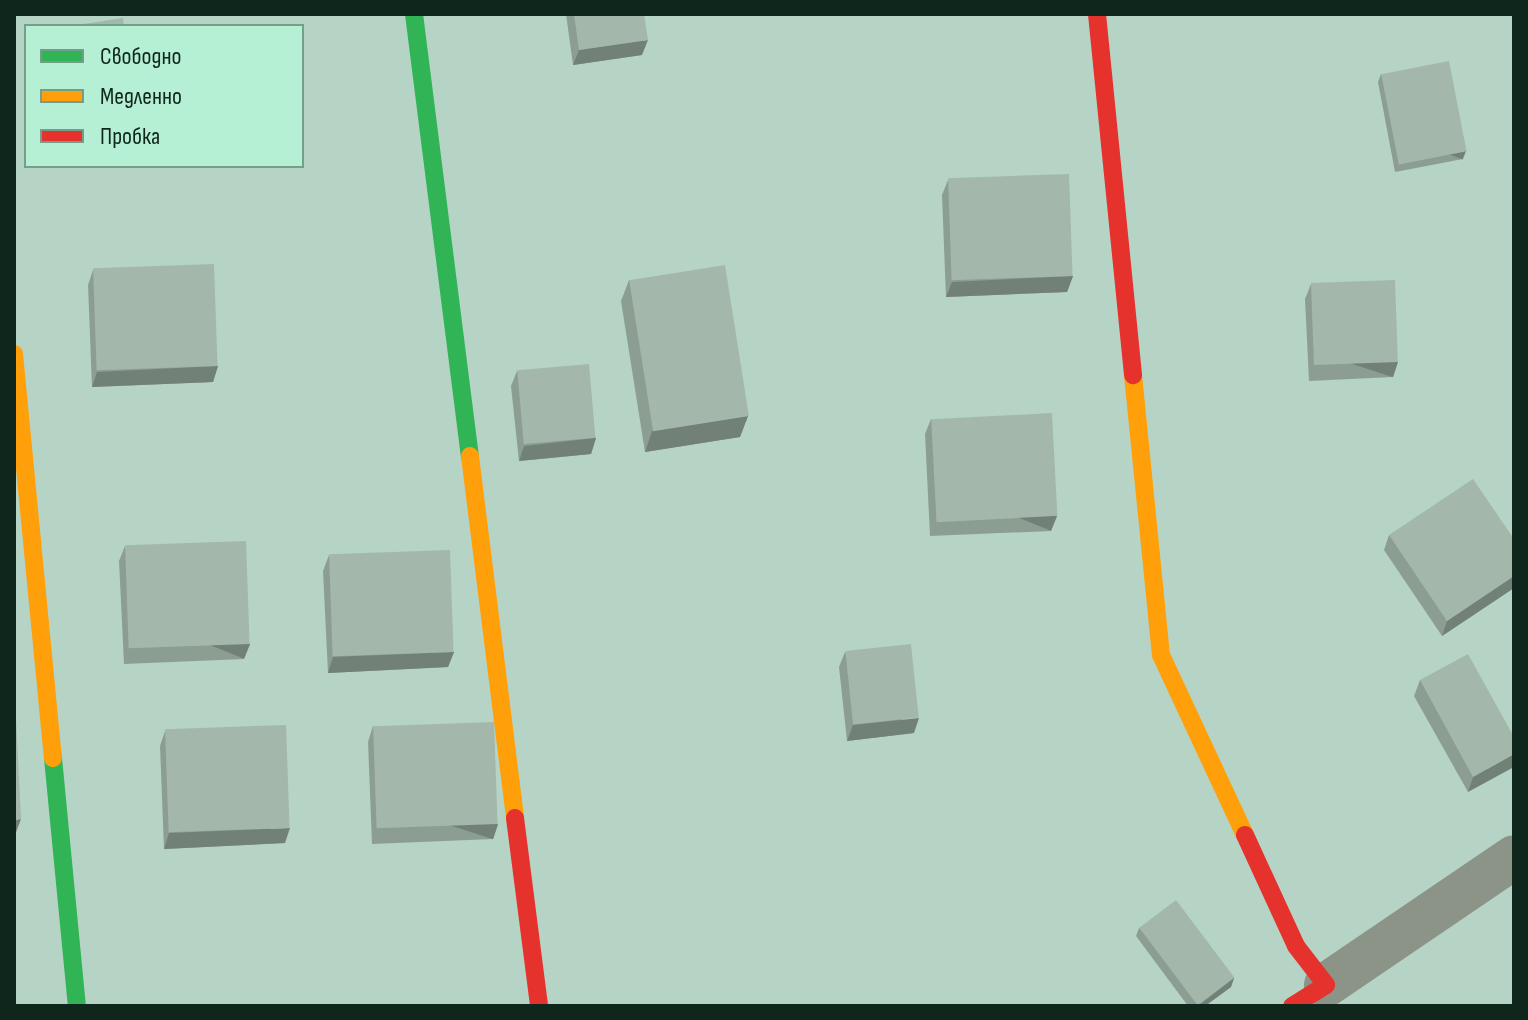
<!DOCTYPE html>
<meta charset="utf-8">
<style>
body{margin:0}
#map{position:relative;width:1528px;height:1020px;overflow:hidden;background:#b5d4c6;font-family:"Sofia Sans Condensed",sans-serif}
div>[style]{position:absolute}
.street>*{height:44px;margin:-22px;padding:0 22px;transform-origin:22px;border-radius:22px;background:#8c9487}
.fast>*{height:18px;margin:-9px;padding:0 9px;transform-origin:9px;border-radius:9px;background:#30b455}
.slow>*{height:18px;margin:-9px;padding:0 9px;transform-origin:9px;border-radius:9px;background:#ff9f0a}
.jam>*{height:18px;margin:-9px;padding:0 9px;transform-origin:9px;border-radius:9px;background:#e5322d}
.wall>*{inset:0;background:#8c9e92}
.shaded-wall>*{inset:0;background:#728177;transform-origin:0 0}
.building>*{inset:0;background:#a3b8aa;transform-origin:0 0}
span{translate:-50% -50%;white-space:nowrap;text-align:center;line-height:1.15;-webkit-text-stroke:6px #b5efd4;paint-order:stroke}
.frame{position:absolute;inset:0;border:16px solid #0f261c;pointer-events:none}
.legend{position:absolute;left:24px;top:24px;width:280px;height:144px;box-sizing:border-box;background:#b5efd4;border:2px solid #739f8a;margin:0;padding:10px 14px;list-style:none;font-size:24px;color:#0f261c}
.legend li{display:flex;align-items:center;gap:16px;height:40px}
.legend b{width:40px;border:2px solid #739f8a}
</style>
<div id="map">
<div class="street">
<div style="left:1326px;top:985px;width:227px;rotate:-34.2deg"></div>
</div>
<div class="fast">
<div style="left:414px;top:14px;width:446px;rotate:82.8deg"></div>
<div style="left:53px;top:758px;width:249px;rotate:84.5deg"></div>
</div>
<div class="slow">
<div style="left:14px;top:354px;width:406px;rotate:84.5deg"></div>
<div style="left:1133px;top:375px;width:281px;rotate:84.3deg"></div>
<div style="left:1161px;top:655px;width:199px;rotate:65deg"></div>
<div style="left:470px;top:456px;width:365px;rotate:82.9deg"></div>
</div>
<div class="jam">
<div style="left:1097px;top:14px;width:363px;rotate:84.3deg"></div>
<div style="left:515px;top:818px;width:190px;rotate:82.7deg"></div>
<div style="left:1245px;top:835px;width:122px;rotate:65.3deg"></div>
<div style="left:1296px;top:946px;width:49px;rotate:52.4deg"></div>
<div style="left:1326px;top:985px;width:40px;rotate:148deg"></div>
</div>
<div class="wall">
<div style="clip-path:polygon(566px 14px,644px 14px,642px 55px,573px 65px)"></div>
<div style="clip-path:polygon(1381px 74px,1463px 159px,1395px 172px,1378px 82px)"></div>
<div style="clip-path:polygon(948px 180px,1073px 276px,1067px 292px,946px 297px,942px 195px)"></div>
<div style="clip-path:polygon(93px 270px,218px 366px,213px 382px,92px 387px,88px 285px)"></div>
<div style="clip-path:polygon(629px 280px,748px 416px,740px 437px,645px 452px,621px 301px)"></div>
<div style="clip-path:polygon(1311px 284px,1393px 377px,1309px 381px,1305px 299px)"></div>
<div style="clip-path:polygon(517px 371px,596px 438px,591px 454px,519px 461px,511px 386px)"></div>
<div style="clip-path:polygon(931px 419px,1057px 516px,1051px 531px,930px 536px,925px 434px)"></div>
<div style="clip-path:polygon(1389px 535px,1514px 539px,1514px 588px,1442px 636px,1384px 550px)"></div>
<div style="clip-path:polygon(125px 546px,250px 644px,244px 659px,124px 664px,119px 561px)"></div>
<div style="clip-path:polygon(329px 555px,454px 652px,448px 667px,328px 673px,323px 571px)"></div>
<div style="clip-path:polygon(845px 652px,914px 733px,847px 741px,839px 667px)"></div>
<div style="clip-path:polygon(1420px 680px,1514px 737px,1468px 792px,1414px 696px)"></div>
<div style="clip-path:polygon(373px 726px,498px 824px,493px 839px,372px 844px,368px 742px)"></div>
<div style="clip-path:polygon(165px 731px,285px 843px,164px 849px,160px 746px)"></div>
<div style="clip-path:polygon(1139px 928px,1234px 978px,1231px 987px,1205px 1006px,1188px 1006px,1136px 936px)"></div>
</div>
<div class="shaded-wall">
<div style="clip-path:polygon(648px 40px,642px 55px,573px 65px,579px 50px)"></div>
<div style="left:1466px;top:151px;width:9px;height:69px;rotate:111deg"></div>
<div style="clip-path:polygon(1073px 276px,1067px 292px,946px 297px,952px 282px)"></div>
<div style="left:1398px;top:362px;width:16px;height:84px;rotate:108deg"></div>
<div style="clip-path:polygon(218px 366px,213px 382px,92px 387px,97px 372px)"></div>
<div style="clip-path:polygon(748px 416px,740px 437px,645px 452px,652px 431px)"></div>
<div style="clip-path:polygon(596px 438px,591px 454px,519px 461px,524px 446px)"></div>
<div style="left:1057px;top:516px;width:16px;height:121px;rotate:112deg"></div>
<div style="clip-path:polygon(1514px 576px,1514px 588px,1442px 636px,1447px 621px)"></div>
<div style="left:250px;top:644px;width:16px;height:120px;rotate:112deg"></div>
<div style="clip-path:polygon(454px 652px,448px 667px,328px 673px,333px 657px)"></div>
<div style="clip-path:polygon(919px 718px,914px 733px,847px 741px,853px 725px)"></div>
<div style="clip-path:polygon(1514px 754px,1514px 767px,1468px 792px,1473px 777px)"></div>
<div style="clip-path:polygon(21px 819px,15px 835px,14px 835px,14px 820px)"></div>
<div style="left:498px;top:824px;width:16px;height:120px;rotate:108deg"></div>
<div style="clip-path:polygon(290px 828px,285px 843px,164px 849px,169px 833px)"></div>
<div style="clip-path:polygon(1234px 978px,1231px 987px,1205px 1006px,1198px 1006px)"></div>
</div>
<div class="building">
<div style="clip-path:polygon(574px 14px,644px 14px,648px 40px,579px 50px)"></div>
<div style="clip-path:polygon(123px 18px,124px 26px,70px 26px)"></div>
<div style="left:1449px;top:61px;width:92px;height:69px;rotate:79deg"></div>
<div style="left:1069px;top:174px;width:102px;height:121px;rotate:88deg"></div>
<div style="left:214px;top:264px;width:102px;height:121px;rotate:88deg"></div>
<div style="left:725px;top:265px;width:153px;height:97px;rotate:81deg"></div>
<div style="left:1395px;top:280px;width:82px;height:84px;rotate:88deg"></div>
<div style="left:589px;top:364px;width:74px;height:72px;rotate:85deg"></div>
<div style="left:1052px;top:413px;width:103px;height:121px;rotate:87deg"></div>
<div style="clip-path:polygon(1473px 479px,1514px 539px,1514px 576px,1447px 621px,1389px 535px)"></div>
<div style="left:246px;top:541px;width:103px;height:121px;rotate:88deg"></div>
<div style="left:450px;top:550px;width:102px;height:121px;rotate:88deg"></div>
<div style="left:911px;top:644px;width:74px;height:66px;rotate:84deg"></div>
<div style="clip-path:polygon(1468px 654px,1514px 737px,1514px 754px,1473px 777px,1420px 680px)"></div>
<div style="clip-path:polygon(14px 717px,16px 717px,21px 819px,14px 820px)"></div>
<div style="left:494px;top:722px;width:102px;height:121px;rotate:88deg"></div>
<div style="left:286px;top:725px;width:103px;height:121px;rotate:88deg"></div>
<div style="left:1176px;top:900px;width:97px;height:46px;rotate:53deg"></div>
</div>
<div class="frame"></div>
<ul class="legend">
<li><b style="height:10px;background:#30b455"></b>Свободно</li>
<li><b style="height:10px;background:#ff9f0a"></b>Медленно</li>
<li><b style="height:10px;background:#e5322d"></b>Пробка</li>
</ul>
</div>
